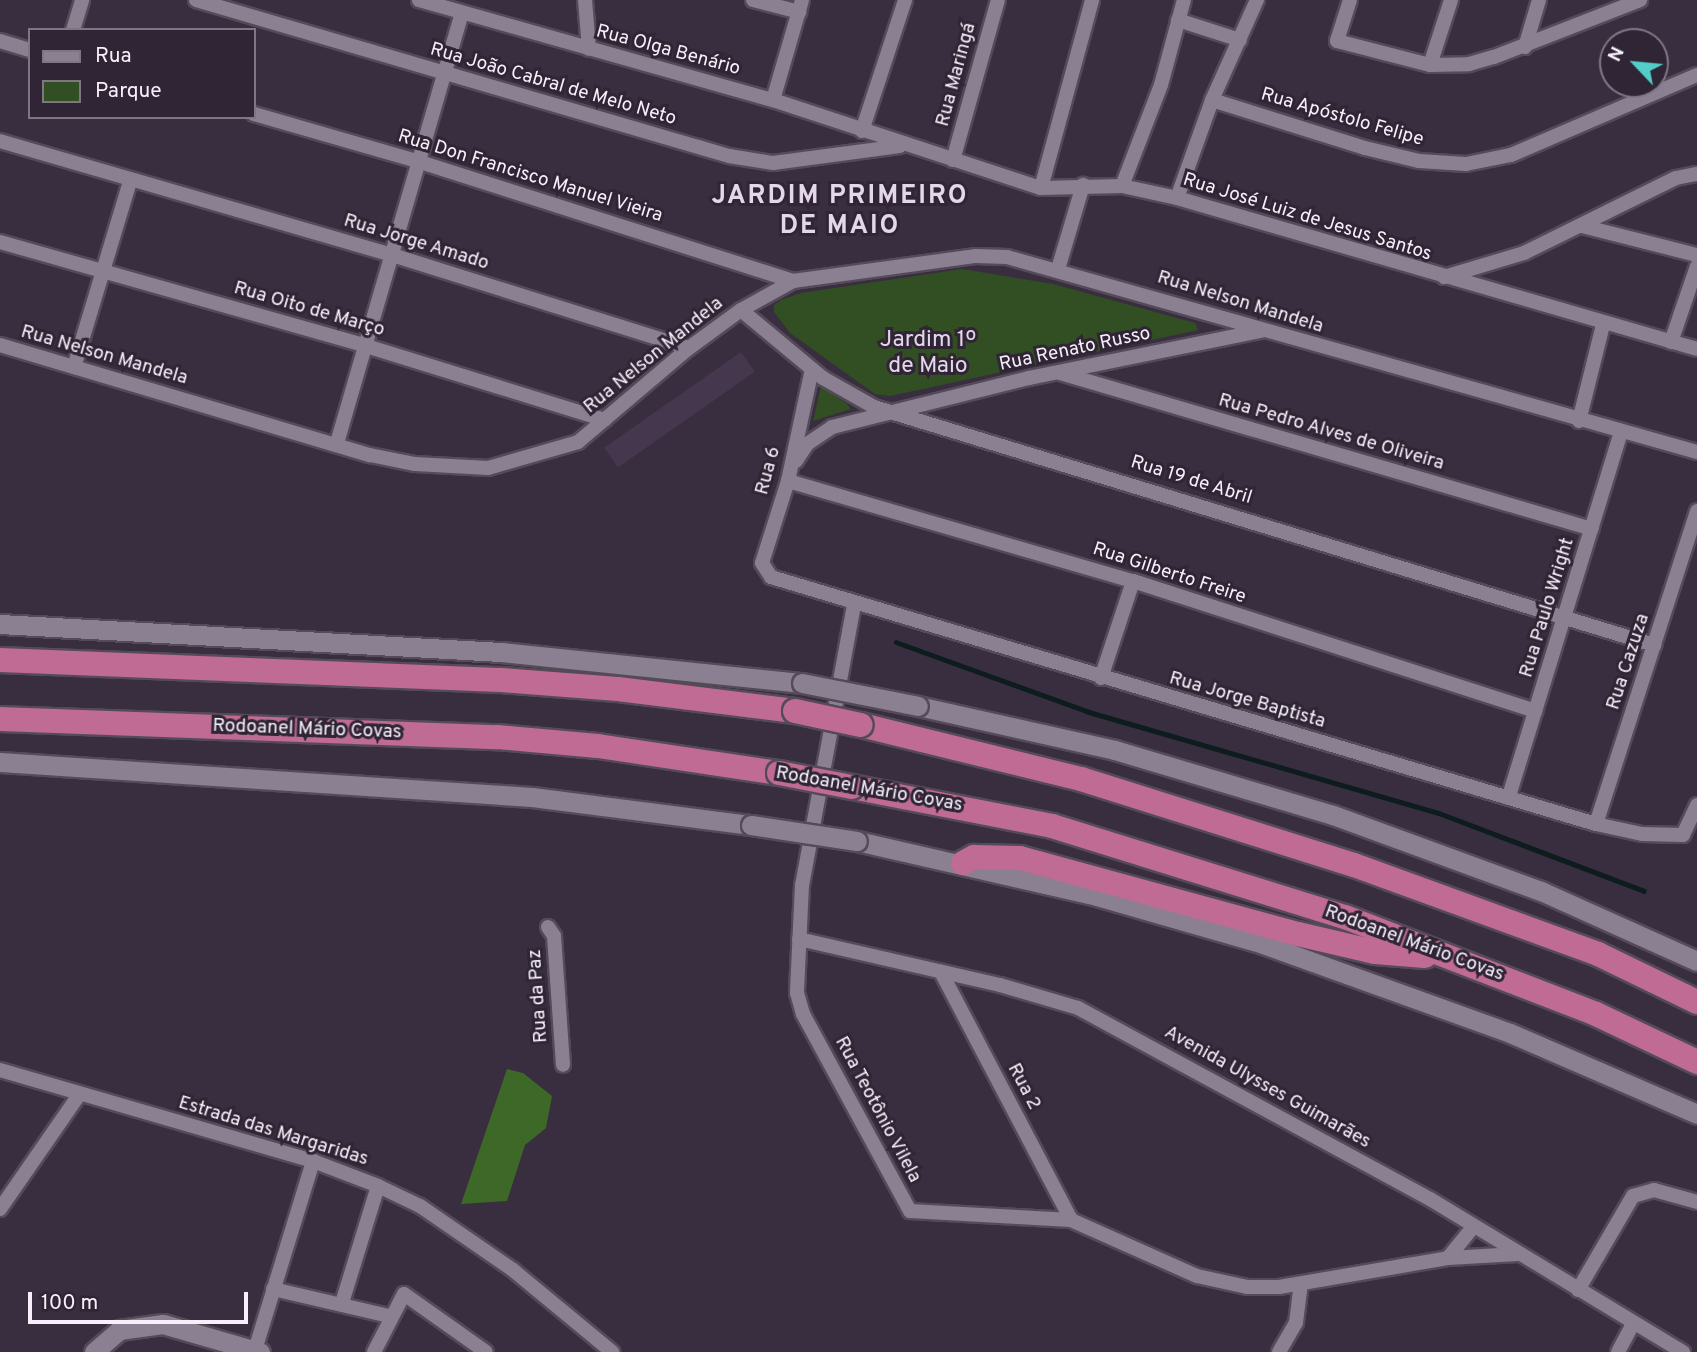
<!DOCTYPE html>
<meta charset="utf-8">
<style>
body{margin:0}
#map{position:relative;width:1697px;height:1352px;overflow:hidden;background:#392e3f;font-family:Overpass,sans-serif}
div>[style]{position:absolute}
.built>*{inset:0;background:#45374d;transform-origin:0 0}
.green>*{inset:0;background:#324f23}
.forest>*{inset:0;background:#3e6827}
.stream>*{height:4.5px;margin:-2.25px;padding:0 2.25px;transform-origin:2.25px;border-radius:2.25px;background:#0d1c1d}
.roads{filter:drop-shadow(2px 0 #544a58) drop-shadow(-2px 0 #544a58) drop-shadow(0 2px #544a58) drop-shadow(0 -2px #544a58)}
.street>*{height:14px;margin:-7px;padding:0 7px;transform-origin:7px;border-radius:7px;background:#8b7f92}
.secondary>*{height:19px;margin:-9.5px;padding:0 9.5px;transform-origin:9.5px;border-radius:9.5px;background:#8b7f92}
.highway>*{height:24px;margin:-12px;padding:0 12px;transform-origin:12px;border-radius:12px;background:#bf6b93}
.bridges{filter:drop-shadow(2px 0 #544a58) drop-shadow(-2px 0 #544a58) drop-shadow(0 2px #544a58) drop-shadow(0 -2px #544a58)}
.secondary-bridge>*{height:19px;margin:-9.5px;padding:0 9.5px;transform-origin:9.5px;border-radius:9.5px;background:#8b7f92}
.highway-bridge>*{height:24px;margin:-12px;padding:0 12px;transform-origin:12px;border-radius:12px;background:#bf6b93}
span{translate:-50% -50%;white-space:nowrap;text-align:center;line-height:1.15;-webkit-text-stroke:6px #2f2534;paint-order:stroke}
.street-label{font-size:19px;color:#f7f0fb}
.quarter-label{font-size:23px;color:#e4d6eb}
.district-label{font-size:26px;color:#e4d6eb;font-weight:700;letter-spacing:2px}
.legend{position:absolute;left:28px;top:28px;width:228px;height:91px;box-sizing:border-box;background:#2f2534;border:2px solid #7f7684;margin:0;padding:9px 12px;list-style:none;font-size:21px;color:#f7f0fb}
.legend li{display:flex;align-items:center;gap:14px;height:35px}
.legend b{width:35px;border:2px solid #7f7684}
.north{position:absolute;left:1599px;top:28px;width:70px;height:70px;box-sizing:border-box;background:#2f2534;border:2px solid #7f7684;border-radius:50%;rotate:296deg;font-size:19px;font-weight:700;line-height:28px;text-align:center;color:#f7f0fb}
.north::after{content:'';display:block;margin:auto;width:24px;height:32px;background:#53cdc9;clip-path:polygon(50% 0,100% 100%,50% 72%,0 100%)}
.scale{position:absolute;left:28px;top:1292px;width:220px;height:32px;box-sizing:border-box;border:4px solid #f7f0fb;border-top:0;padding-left:9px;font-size:21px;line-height:24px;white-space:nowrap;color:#f7f0fb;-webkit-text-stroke:5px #2f2534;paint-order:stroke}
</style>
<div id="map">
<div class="built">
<div style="left:741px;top:352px;width:24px;height:167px;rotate:55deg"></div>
</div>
<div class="green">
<div style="clip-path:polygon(962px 269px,1053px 284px,1195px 323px,1198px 330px,890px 396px,875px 394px,790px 333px,774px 312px,774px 305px,781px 300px,801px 293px)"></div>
<div style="clip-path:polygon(821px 386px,847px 404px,851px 409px,813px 421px)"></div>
</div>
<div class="forest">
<div style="clip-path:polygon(507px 1069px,523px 1073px,552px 1096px,546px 1128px,525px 1145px,507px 1201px,461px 1204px)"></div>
</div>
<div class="stream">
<div style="left:896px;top:642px;width:205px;rotate:19.9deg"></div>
<div style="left:1089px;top:712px;width:364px;rotate:16.1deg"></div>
<div style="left:1439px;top:813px;width:219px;rotate:20.8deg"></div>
</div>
<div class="roads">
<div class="street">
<div style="left:196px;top:0;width:555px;rotate:16.31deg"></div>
<div style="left:729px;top:156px;width:45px;rotate:9deg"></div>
<div style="left:773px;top:163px;width:128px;rotate:-7.6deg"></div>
<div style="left:419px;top:0;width:368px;rotate:15.8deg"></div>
<div style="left:773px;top:100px;width:282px;rotate:18.2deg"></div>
<div style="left:1041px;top:188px;width:81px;rotate:-1.4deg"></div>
<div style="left:1122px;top:186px;width:56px;rotate:12.3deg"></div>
<div style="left:1177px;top:198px;width:541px;rotate:16.19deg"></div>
<div style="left:585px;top:0;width:49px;rotate:85.3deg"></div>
<div style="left:753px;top:0;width:48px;rotate:14.6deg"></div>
<div style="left:1350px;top:0;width:43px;rotate:107.6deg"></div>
<div style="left:1337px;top:41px;width:96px;rotate:14.5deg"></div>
<div style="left:1430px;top:65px;width:39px;rotate:-1deg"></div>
<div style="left:1469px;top:64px;width:26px;rotate:-16deg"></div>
<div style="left:1494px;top:57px;width:157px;rotate:-21.3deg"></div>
<div style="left:1178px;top:20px;width:65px;rotate:17.9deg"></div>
<div style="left:73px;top:30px;width:31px;rotate:-73deg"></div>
<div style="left:0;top:41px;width:31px;rotate:17deg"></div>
<div style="left:1525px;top:47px;width:49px;rotate:-73.4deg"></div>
<div style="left:1430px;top:65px;width:68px;rotate:-72.1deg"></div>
<div style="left:773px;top:100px;width:104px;rotate:-73.8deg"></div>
<div style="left:1212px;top:100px;width:160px;rotate:17.4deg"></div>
<div style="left:1365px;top:148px;width:56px;rotate:13.5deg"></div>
<div style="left:1419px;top:161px;width:47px;rotate:3.7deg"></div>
<div style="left:1466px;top:164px;width:46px;rotate:-11.3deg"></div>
<div style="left:1511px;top:155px;width:202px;rotate:-23.3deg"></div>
<div style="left:254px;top:114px;width:170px;rotate:16.1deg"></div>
<div style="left:417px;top:161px;width:395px;rotate:17.7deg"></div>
<div style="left:862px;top:131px;width:138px;rotate:-71.8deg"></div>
<div style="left:0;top:141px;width:405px;rotate:16.2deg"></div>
<div style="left:389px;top:254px;width:314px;rotate:17.4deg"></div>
<div style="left:953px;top:160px;width:166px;rotate:-74.3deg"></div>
<div style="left:1122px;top:186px;width:108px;rotate:-68.9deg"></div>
<div style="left:1161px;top:85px;width:88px;rotate:-74.9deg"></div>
<div style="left:1041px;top:188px;width:195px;rotate:-74.8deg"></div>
<div style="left:1177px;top:198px;width:104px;rotate:-70.3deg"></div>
<div style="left:1212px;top:100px;width:110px;rotate:-65.8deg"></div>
<div style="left:1582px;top:226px;width:119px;rotate:14.2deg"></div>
<div style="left:0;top:242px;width:377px;rotate:15.8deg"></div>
<div style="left:363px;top:345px;width:253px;rotate:17.2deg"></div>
<div style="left:1058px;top:269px;width:88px;rotate:-73.4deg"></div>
<div style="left:1444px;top:277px;width:84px;rotate:-16.7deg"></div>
<div style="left:1524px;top:253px;width:169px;rotate:-26.3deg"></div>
<div style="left:1676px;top:178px;width:21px;rotate:-11deg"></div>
<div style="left:741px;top:310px;width:107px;rotate:39.7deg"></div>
<div style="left:823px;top:378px;width:59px;rotate:29.6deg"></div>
<div style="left:874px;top:407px;width:816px;rotate:16.97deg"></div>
<div style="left:1671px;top:342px;width:80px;rotate:-71.1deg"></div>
<div style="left:0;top:345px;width:386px;rotate:16.6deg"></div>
<div style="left:370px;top:455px;width:46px;rotate:11.3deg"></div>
<div style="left:415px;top:464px;width:73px;rotate:3.1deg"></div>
<div style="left:488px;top:468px;width:94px;rotate:-16.1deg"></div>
<div style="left:578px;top:442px;width:145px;rotate:-40.3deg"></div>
<div style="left:689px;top:348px;width:64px;rotate:-36.2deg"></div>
<div style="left:741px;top:310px;width:60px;rotate:-29.1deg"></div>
<div style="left:793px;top:281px;width:185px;rotate:-7.8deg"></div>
<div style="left:976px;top:256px;width:31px;rotate:2deg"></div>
<div style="left:1007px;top:257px;width:717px;rotate:15.78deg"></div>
<div style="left:74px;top:367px;width:194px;rotate:-73.2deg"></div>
<div style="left:812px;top:369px;width:115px;rotate:102.1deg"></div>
<div style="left:788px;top:481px;width:86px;rotate:107.6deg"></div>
<div style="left:762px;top:563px;width:17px;rotate:57deg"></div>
<div style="left:771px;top:577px;width:861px;rotate:16.67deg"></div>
<div style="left:1596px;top:824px;width:47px;rotate:12.3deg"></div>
<div style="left:1642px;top:834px;width:41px;rotate:1.4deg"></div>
<div style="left:1683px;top:835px;width:33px;rotate:-65deg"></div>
<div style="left:1060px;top:373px;width:554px;rotate:16.34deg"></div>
<div style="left:1579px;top:421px;width:99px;rotate:-76deg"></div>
<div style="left:337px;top:443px;width:448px;rotate:-73.8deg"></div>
<div style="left:796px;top:461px;width:20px;rotate:-57deg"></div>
<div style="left:807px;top:444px;width:30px;rotate:-34deg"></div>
<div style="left:832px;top:427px;width:203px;rotate:-14deg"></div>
<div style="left:1029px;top:378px;width:237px;rotate:-11.5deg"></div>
<div style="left:788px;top:481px;width:359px;rotate:16.2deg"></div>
<div style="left:1133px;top:581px;width:423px;rotate:17.9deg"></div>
<div style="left:854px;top:605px;width:285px;rotate:100.5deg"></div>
<div style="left:802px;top:885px;width:108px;rotate:92.7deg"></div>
<div style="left:797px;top:993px;width:22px;rotate:74deg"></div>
<div style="left:803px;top:1014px;width:224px;rotate:61.5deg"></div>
<div style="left:910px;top:1211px;width:161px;rotate:3.2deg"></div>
<div style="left:1071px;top:1220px;width:138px;rotate:24deg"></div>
<div style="left:1197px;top:1276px;width:51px;rotate:12.4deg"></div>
<div style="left:1247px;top:1287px;width:32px"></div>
<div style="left:1279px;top:1287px;width:171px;rotate:-9.7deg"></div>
<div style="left:1448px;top:1258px;width:70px;rotate:-3.3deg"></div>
<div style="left:1101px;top:678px;width:102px;rotate:-71.7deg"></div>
<div style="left:1509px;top:796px;width:382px;rotate:-72.9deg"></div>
<div style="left:1596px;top:824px;width:329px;rotate:-72.1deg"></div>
<div style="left:548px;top:927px;width:11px;rotate:56deg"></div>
<div style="left:554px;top:936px;width:129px;rotate:86deg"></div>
<div style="left:799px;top:939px;width:206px;rotate:12.9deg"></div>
<div style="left:1000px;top:985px;width:81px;rotate:16.4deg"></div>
<div style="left:1078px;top:1008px;width:400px;rotate:28.5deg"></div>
<div style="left:1430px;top:1199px;width:296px;rotate:31.2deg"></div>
<div style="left:941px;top:972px;width:280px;rotate:62.3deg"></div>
<div style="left:0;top:1070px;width:326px;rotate:16.2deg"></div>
<div style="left:313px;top:1161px;width:70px;rotate:21deg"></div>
<div style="left:378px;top:1186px;width:47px;rotate:25.5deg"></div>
<div style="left:420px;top:1206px;width:113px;rotate:34.5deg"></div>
<div style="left:513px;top:1270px;width:129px;rotate:39.6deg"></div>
<div style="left:0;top:1209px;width:139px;rotate:-55.3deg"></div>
<div style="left:1448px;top:1258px;width:40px;rotate:-51deg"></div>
<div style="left:273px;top:1289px;width:119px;rotate:13.1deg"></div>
<div style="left:1578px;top:1290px;width:109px;rotate:-59.7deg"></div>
<div style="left:1633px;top:1196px;width:22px;rotate:-16deg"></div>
<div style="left:1654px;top:1190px;width:45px;rotate:15.6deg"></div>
<div style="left:342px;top:1303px;width:122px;rotate:-72.9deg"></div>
<div style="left:255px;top:1350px;width:198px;rotate:-72.9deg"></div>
<div style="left:374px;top:1352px;width:65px;rotate:-62.7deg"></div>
<div style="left:404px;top:1294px;width:100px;rotate:35.3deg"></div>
<div style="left:1279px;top:1352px;width:34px;rotate:-60deg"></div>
<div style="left:1296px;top:1323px;width:39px;rotate:-83deg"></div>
<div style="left:1618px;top:1352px;width:32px;rotate:-62deg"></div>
</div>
<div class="secondary">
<div style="left:0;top:624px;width:502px;rotate:3.2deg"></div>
<div style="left:501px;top:652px;width:303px;rotate:5.9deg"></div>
<div style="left:918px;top:706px;width:202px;rotate:12.6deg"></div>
<div style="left:1115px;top:750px;width:227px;rotate:16.6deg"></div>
<div style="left:1333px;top:815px;width:221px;rotate:20.1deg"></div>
<div style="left:1541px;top:891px;width:171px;rotate:24.2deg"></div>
<div style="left:0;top:762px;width:533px;rotate:3.76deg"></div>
<div style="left:532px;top:797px;width:221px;rotate:7.3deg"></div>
<div style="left:857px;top:841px;width:246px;rotate:12.9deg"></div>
<div style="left:1097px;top:896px;width:173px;rotate:16.1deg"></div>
<div style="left:1263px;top:944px;width:263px;rotate:19.8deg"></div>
<div style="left:1510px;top:1033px;width:204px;rotate:23.4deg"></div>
<div style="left:94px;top:1352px;width:33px;rotate:-41deg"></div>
<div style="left:119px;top:1330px;width:44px;rotate:-7.8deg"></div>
<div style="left:163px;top:1324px;width:101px;rotate:16.1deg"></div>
</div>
<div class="highway">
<div style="left:0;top:660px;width:501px;rotate:2.29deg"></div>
<div style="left:501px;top:680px;width:117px;rotate:4.4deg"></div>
<div style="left:618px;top:689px;width:178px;rotate:7.1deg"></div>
<div style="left:0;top:719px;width:497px;rotate:2.1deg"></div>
<div style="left:497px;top:737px;width:101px;rotate:5.1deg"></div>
<div style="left:598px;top:746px;width:183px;rotate:8.5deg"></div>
<div style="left:861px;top:725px;width:227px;rotate:13.8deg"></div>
<div style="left:1081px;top:779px;width:286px;rotate:17.5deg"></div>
<div style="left:1354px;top:865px;width:260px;rotate:20deg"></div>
<div style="left:1598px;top:954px;width:110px;rotate:25.9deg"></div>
<div style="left:852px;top:787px;width:204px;rotate:11deg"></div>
<div style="left:1052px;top:826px;width:307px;rotate:17.3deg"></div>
<div style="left:1345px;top:917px;width:269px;rotate:21.1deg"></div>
<div style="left:1596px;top:1014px;width:112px;rotate:25.4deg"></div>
<div style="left:963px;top:863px;width:13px;rotate:-29deg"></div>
<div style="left:974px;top:857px;width:46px;rotate:1.2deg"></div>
<div style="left:1020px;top:858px;width:288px;rotate:15.3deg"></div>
<div style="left:1298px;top:934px;width:79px;rotate:13.2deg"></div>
<div style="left:1375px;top:952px;width:50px;rotate:4.6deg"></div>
</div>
</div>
<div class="bridges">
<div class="secondary-bridge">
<div style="left:802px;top:683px;width:118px;rotate:11.2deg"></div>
<div style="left:751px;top:825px;width:107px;rotate:8.6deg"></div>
</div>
<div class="highway-bridge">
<div style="left:795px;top:711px;width:67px;rotate:12deg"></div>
<div style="left:779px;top:773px;width:74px;rotate:10.9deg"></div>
</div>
</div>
<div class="street-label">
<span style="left:668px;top:51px;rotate:15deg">Rua Olga Benário</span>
<span style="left:957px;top:75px;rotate:-75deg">Rua Maringá</span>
<span style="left:553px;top:85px;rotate:16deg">Rua João Cabral de Melo Neto</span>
<span style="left:1342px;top:118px;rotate:16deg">Rua Apóstolo Felipe</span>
<span style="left:530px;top:177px;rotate:17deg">Rua Don Francisco Manuel Vieira</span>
<span style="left:1307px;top:218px;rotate:17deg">Rua José Luiz de Jesus Santos</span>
<span style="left:416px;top:243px;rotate:17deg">Rua Jorge Amado</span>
<span style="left:1240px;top:303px;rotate:17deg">Rua Nelson Mandela</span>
<span style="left:309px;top:310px;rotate:16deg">Rua Oito de Março</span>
<span style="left:1075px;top:350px;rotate:-12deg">Rua Renato Russo</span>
<span style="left:104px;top:356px;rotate:16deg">Rua Nelson Mandela</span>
<span style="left:654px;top:356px;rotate:-39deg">Rua Nelson Mandela</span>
<span style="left:1331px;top:433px;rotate:16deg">Rua Pedro Alves de Oliveira</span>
<span style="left:769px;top:471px;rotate:-75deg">Rua 6</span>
<span style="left:1191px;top:481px;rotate:17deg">Rua 19 de Abril</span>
<span style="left:1169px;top:574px;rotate:18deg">Rua Gilberto Freire</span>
<span style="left:1548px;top:608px;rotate:-73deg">Rua Paulo Wright</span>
<span style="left:1629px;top:662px;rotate:-72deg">Rua Cazuza</span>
<span style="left:1247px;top:701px;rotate:16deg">Rua Jorge Baptista</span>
<span style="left:307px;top:730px;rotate:2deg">Rodoanel Mário Covas</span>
<span style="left:869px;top:790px;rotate:10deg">Rodoanel Mário Covas</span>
<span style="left:1414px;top:944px;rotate:20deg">Rodoanel Mário Covas</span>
<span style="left:539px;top:996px;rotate:-94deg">Rua da Paz</span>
<span style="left:1023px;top:1087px;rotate:62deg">Rua 2</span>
<span style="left:1267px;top:1088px;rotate:29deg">Avenida Ulysses Guimarães</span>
<span style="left:877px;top:1110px;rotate:62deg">Rua Teotônio Vilela</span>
<span style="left:273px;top:1132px;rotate:17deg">Estrada das Margaridas</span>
</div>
<div class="quarter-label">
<span style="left:928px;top:354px">Jardim 1º<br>de Maio</span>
</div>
<div class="district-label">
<span style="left:840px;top:212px">JARDIM PRIMEIRO<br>DE MAIO</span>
</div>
<ul class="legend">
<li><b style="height:9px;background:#8b7f92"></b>Rua</li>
<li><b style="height:19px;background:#324f23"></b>Parque</li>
</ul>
<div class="north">N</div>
<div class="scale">100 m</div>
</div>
